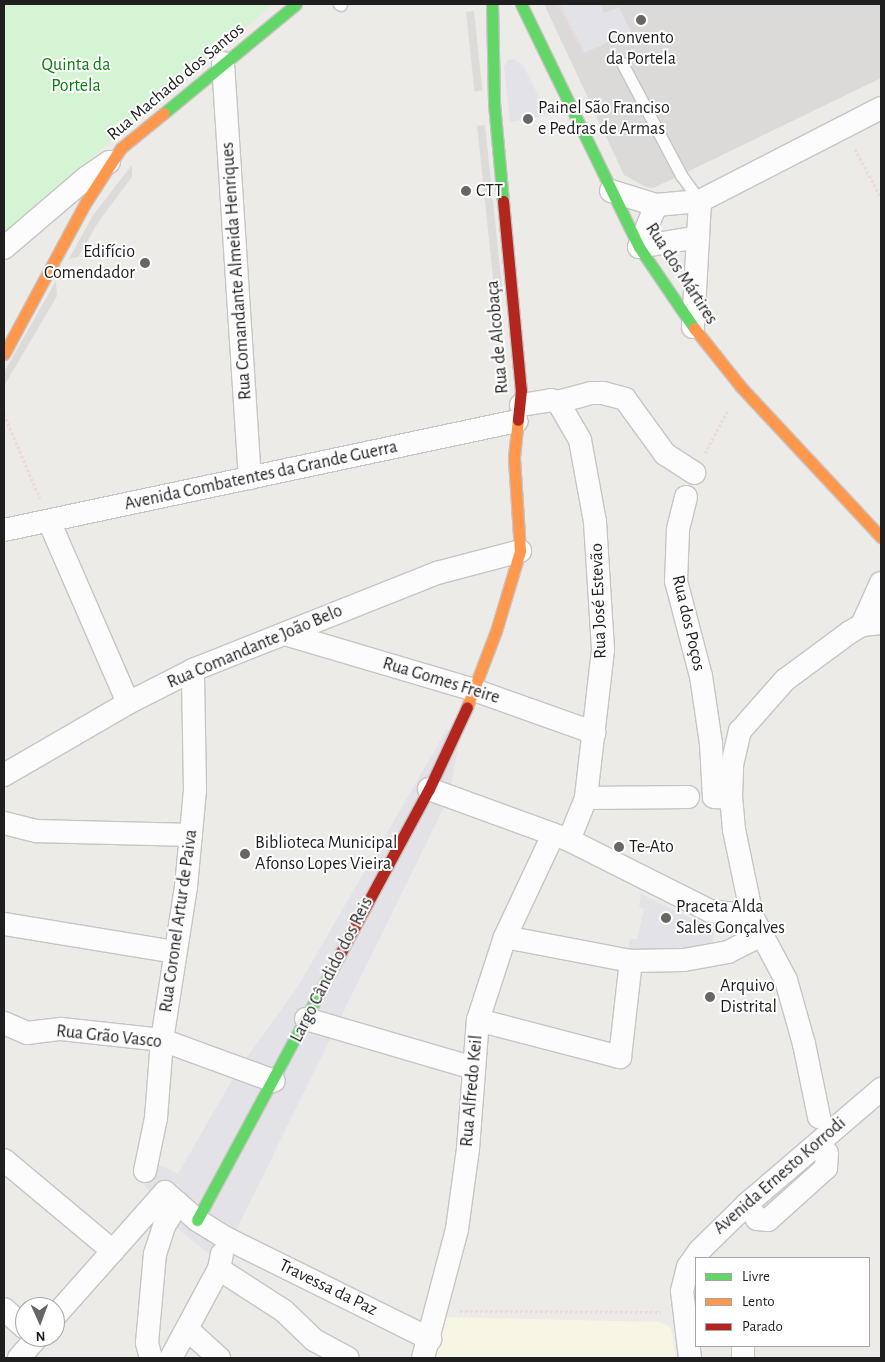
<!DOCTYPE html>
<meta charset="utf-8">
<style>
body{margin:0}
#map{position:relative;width:885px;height:1362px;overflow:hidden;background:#edebe8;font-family:"Alegreya Sans",sans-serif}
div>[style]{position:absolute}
.residential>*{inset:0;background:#dcdbd9;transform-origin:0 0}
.education>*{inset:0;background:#f7f5e3}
.religious>*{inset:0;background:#dbdad9}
.park>*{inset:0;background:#d5f4d3}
.plaza>*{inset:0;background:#e2e2e7}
.path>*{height:3px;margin-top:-1.5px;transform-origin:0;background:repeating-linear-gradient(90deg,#ebdad9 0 2.5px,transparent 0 5px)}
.roads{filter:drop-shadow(1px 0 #c6c5c4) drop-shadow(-1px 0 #c6c5c4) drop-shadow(0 1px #c6c5c4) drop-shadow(0 -1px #c6c5c4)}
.lane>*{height:11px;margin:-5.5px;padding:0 5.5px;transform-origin:5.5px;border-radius:5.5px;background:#fcfcfc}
.street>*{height:22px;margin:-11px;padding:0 11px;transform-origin:11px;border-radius:11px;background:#fcfcfc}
.fast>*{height:11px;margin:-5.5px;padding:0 5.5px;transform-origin:5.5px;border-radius:5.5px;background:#63d668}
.slow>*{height:11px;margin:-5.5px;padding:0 5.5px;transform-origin:5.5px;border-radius:5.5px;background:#ff974d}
.jam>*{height:11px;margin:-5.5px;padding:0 5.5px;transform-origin:5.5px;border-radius:5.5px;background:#b3261e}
.dots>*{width:14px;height:14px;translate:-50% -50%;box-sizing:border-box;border:2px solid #fff;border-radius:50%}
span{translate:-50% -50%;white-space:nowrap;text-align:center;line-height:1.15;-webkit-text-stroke:4px #fff;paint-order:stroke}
.poi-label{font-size:18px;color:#1f1f1f}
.left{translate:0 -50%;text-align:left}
.right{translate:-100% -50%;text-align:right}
.park-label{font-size:18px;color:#07830c}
.street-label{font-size:18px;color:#1f1f1f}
.frame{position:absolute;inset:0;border:5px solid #1f1f1f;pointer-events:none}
.legend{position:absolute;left:695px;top:1257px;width:175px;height:90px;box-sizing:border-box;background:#fff;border:1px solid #a5a5a5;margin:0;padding:6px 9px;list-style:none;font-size:15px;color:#1f1f1f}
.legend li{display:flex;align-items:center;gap:10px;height:25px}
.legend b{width:25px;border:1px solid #a5a5a5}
.north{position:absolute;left:15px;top:1297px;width:50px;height:50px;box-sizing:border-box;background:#fff;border:1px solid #a5a5a5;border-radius:50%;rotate:178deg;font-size:14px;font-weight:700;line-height:20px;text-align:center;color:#1f1f1f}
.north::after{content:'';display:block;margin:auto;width:18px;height:22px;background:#676665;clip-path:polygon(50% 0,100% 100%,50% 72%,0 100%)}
</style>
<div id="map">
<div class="residential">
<div style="left:474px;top:11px;width:80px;height:8px;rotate:84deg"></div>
<div style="left:485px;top:125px;width:169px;height:8px;rotate:84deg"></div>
<div style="clip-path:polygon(132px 165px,132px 177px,99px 221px,78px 257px,69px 259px,93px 215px)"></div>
<div style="clip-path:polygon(56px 281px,57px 296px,4px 386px,4px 372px)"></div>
</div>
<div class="education">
<div style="clip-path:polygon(441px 1317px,660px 1322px,671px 1328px,676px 1358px,428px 1358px)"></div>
</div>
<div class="religious">
<div style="clip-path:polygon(544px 4px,881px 4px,881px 78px,681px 175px,653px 188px,646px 187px,624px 175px)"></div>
</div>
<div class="park">
<div style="clip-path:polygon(4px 4px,273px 4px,4px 232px)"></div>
</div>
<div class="plaza">
<div style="clip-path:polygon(559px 4px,600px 4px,604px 13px,619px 7px,631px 32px,584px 53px)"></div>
<div style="clip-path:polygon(514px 59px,523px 65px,548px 115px,510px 122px,504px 67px,508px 60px)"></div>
<div style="clip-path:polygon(447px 729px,459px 742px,449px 797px,220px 1263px,177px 1228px,160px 1225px,151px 1193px,141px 1182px,157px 1164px,178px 1174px,239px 1068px,297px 988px)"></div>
<div style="clip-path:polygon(641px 894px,709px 927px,714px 933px,711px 946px,704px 951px,627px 953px,630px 939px,637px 939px,644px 909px,639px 907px)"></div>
</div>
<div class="path">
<div style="left:559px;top:4px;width:55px;rotate:63deg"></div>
<div style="left:855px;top:149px;width:55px;rotate:62deg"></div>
<div style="left:4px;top:414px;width:92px;rotate:67deg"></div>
<div style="left:705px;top:453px;width:49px;rotate:-61.9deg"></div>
<div style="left:460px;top:1311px;width:201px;rotate:0.3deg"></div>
</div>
<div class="roads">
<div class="lane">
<div style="left:339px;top:4px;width:2px;rotate:27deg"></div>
<div style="left:622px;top:63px;width:127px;rotate:62.2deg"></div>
<div style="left:681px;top:175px;width:32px;rotate:54deg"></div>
</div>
<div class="street">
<div style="left:223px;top:63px;width:416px;rotate:86.3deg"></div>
<div style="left:611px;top:191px;width:47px;rotate:17.3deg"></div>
<div style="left:656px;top:205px;width:44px;rotate:-5.2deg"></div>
<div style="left:700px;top:201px;width:203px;rotate:-27.2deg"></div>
<div style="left:639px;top:247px;width:60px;rotate:-9.6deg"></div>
<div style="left:639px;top:247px;width:45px;rotate:-68deg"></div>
<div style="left:4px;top:248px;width:108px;rotate:-40.5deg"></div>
<div style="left:86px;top:178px;width:28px;rotate:-35deg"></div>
<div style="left:693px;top:327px;width:126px;rotate:-86.8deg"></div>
<div style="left:558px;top:402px;width:34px;rotate:-15deg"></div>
<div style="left:591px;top:393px;width:12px"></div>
<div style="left:603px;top:393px;width:23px;rotate:15deg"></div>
<div style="left:625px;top:399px;width:68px;rotate:54deg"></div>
<div style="left:665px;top:454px;width:35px;rotate:33deg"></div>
<div style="left:521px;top:405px;width:30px;rotate:-9deg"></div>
<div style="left:551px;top:400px;width:7px;rotate:16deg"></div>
<div style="left:558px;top:402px;width:44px;rotate:59.9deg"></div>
<div style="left:580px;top:440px;width:83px;rotate:79.6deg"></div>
<div style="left:595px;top:522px;width:128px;rotate:86.4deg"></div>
<div style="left:603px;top:650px;width:149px;rotate:96.6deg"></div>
<div style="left:586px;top:798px;width:45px;rotate:112deg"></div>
<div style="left:686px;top:497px;width:34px;rotate:104deg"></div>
<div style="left:678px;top:530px;width:51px;rotate:92.2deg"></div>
<div style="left:676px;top:581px;width:98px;rotate:75.3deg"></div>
<div style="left:701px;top:676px;width:69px;rotate:81.6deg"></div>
<div style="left:711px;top:744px;width:53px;rotate:86.8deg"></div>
<div style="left:714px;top:797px;width:17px;rotate:3deg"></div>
<div style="left:49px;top:521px;width:198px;rotate:66.5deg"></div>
<div style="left:4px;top:530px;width:524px;rotate:-12deg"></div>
<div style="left:862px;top:625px;width:46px;rotate:-65.7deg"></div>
<div style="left:285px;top:634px;width:197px;rotate:16.5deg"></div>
<div style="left:474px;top:690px;width:128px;rotate:19.6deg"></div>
<div style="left:4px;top:775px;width:143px;rotate:-30.1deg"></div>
<div style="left:128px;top:703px;width:73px;rotate:-26.9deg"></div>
<div style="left:193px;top:670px;width:263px;rotate:-21.7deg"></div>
<div style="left:437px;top:573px;width:86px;rotate:-14.8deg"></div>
<div style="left:429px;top:789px;width:149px;rotate:20deg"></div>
<div style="left:569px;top:840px;width:158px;rotate:26.7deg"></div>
<div style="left:710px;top:911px;width:42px;rotate:6.8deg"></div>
<div style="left:586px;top:798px;width:102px;rotate:-0.6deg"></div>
<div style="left:4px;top:823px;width:34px;rotate:14deg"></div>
<div style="left:37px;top:831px;width:154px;rotate:1.5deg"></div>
<div style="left:4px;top:924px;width:173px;rotate:9.3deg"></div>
<div style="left:505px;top:937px;width:128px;rotate:10.8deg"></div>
<div style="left:631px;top:961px;width:53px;rotate:-1.1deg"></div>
<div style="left:684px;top:960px;width:45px;rotate:-10.3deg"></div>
<div style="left:728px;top:952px;width:36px;rotate:-27deg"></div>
<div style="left:306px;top:1019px;width:175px;rotate:16.3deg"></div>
<div style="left:478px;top:1020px;width:147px;rotate:14.6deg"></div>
<div style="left:620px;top:1057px;width:97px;rotate:-83.5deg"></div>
<div style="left:4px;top:1023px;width:25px;rotate:23deg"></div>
<div style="left:27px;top:1033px;width:34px;rotate:-7deg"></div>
<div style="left:61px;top:1029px;width:102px;rotate:6.2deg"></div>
<div style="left:162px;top:1040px;width:119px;rotate:20.1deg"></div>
<div style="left:819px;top:1117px;width:75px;rotate:-101.6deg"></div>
<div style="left:804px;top:1044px;width:66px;rotate:-105.7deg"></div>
<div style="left:786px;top:980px;width:72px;rotate:-118deg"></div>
<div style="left:752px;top:916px;width:88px;rotate:-101.8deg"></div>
<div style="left:734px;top:830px;width:32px;rotate:-95deg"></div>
<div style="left:731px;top:798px;width:33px;rotate:-88deg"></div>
<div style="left:732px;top:765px;width:35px;rotate:-77deg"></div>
<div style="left:740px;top:731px;width:68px;rotate:-48.6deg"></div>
<div style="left:785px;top:680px;width:81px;rotate:-36.4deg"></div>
<div style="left:850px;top:632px;width:14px;rotate:-30deg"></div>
<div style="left:862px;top:625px;width:19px;rotate:-6deg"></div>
<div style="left:4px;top:1160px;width:142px;rotate:39.9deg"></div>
<div style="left:145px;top:1171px;width:54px;rotate:-78.3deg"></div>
<div style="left:156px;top:1118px;width:78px;rotate:-85.6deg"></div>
<div style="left:162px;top:1040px;width:155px;rotate:-81.1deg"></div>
<div style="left:186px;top:887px;width:97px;rotate:-84.7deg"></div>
<div style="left:195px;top:790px;width:120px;rotate:-91deg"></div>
<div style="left:747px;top:1204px;width:18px;rotate:56deg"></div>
<div style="left:757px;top:1219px;width:11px;rotate:5deg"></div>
<div style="left:768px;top:1220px;width:78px;rotate:-41.9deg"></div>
<div style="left:826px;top:1168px;width:15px;rotate:-86deg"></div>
<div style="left:219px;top:1269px;width:77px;rotate:32.9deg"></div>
<div style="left:284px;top:1311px;width:42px;rotate:44deg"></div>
<div style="left:314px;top:1340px;width:38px;rotate:28deg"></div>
<div style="left:4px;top:1309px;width:28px;rotate:42deg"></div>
<div style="left:55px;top:1316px;width:166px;rotate:-48.4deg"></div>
<div style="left:165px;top:1192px;width:43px;rotate:41.2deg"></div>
<div style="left:197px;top:1220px;width:34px;rotate:32deg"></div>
<div style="left:226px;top:1238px;width:228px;rotate:26.3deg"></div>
<div style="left:188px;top:1330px;width:42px;rotate:42.1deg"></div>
<div style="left:743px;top:1346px;width:12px;rotate:90deg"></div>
<div style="left:19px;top:1358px;width:28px;rotate:-49deg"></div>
<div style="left:151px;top:1358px;width:16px;rotate:-105deg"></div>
<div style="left:147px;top:1343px;width:89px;rotate:-84.9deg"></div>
<div style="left:155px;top:1254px;width:29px;rotate:-72deg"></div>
<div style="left:164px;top:1226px;width:27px;rotate:-59deg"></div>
<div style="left:171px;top:1358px;width:101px;rotate:-61.7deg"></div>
<div style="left:219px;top:1269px;width:15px;rotate:-79deg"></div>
<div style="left:423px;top:1358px;width:133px;rotate:-75.2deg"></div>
<div style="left:457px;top:1229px;width:81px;rotate:-82.2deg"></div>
<div style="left:468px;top:1149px;width:129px;rotate:-85.6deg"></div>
<div style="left:478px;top:1020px;width:87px;rotate:-72deg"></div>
<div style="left:505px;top:937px;width:113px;rotate:-64.8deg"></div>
<div style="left:690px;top:1358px;width:67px;rotate:-96.8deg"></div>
<div style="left:682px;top:1291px;width:25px;rotate:-76deg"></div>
<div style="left:688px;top:1267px;width:19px;rotate:-55deg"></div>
<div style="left:699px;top:1251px;width:67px;rotate:-44.4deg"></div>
<div style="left:747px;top:1204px;width:177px;rotate:-40.6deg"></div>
</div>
<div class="fast">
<div style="left:492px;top:4px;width:99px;rotate:88.8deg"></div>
<div style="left:494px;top:103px;width:98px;rotate:84.8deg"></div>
<div style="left:521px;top:4px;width:270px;rotate:64.1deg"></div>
<div style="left:639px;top:247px;width:98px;rotate:55.8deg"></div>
<div style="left:164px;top:113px;width:171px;rotate:-39.5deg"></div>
<div style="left:197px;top:1220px;width:302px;rotate:-61.7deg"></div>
</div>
<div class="slow">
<div style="left:694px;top:328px;width:75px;rotate:51.5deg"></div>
<div style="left:741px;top:387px;width:205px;rotate:47deg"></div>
<div style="left:4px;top:354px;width:173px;rotate:-61.7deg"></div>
<div style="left:86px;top:202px;width:64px;rotate:-57.1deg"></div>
<div style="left:121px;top:148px;width:55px;rotate:-39.1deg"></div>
<div style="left:467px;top:707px;width:81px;rotate:-69.1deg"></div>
<div style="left:496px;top:631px;width:84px;rotate:-73.3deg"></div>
<div style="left:520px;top:551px;width:94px;rotate:-93.7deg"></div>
<div style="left:514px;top:457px;width:37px;rotate:-84deg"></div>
</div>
<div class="jam">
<div style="left:503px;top:201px;width:190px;rotate:84.6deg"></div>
<div style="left:521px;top:390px;width:30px;rotate:96deg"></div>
<div style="left:340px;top:954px;width:187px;rotate:-61.7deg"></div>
<div style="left:429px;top:789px;width:90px;rotate:-65.1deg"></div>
</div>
</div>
<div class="dots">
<div style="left:641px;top:20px;background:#676665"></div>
<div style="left:528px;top:119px;background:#676665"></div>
<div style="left:466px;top:191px;background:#676665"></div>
<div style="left:145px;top:263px;background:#676665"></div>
<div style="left:619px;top:847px;background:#676665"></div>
<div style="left:245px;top:854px;background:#676665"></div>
<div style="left:666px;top:918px;background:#676665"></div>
<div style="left:710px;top:997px;background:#676665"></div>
</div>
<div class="poi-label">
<span style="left:641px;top:49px">Convento<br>da Portela</span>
<span class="left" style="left:538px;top:119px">Painel São Franciso<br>e Pedras de Armas</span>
<span class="left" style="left:476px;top:191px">CTT</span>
<span class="right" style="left:135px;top:263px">Edifício<br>Comendador</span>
<span class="left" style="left:255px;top:854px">Biblioteca Municipal<br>Afonso Lopes Vieira</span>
<span class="left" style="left:629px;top:847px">Te-Ato</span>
<span class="left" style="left:676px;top:918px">Praceta Alda<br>Sales Gonçalves</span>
<span class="left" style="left:720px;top:997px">Arquivo<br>Distrital</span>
</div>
<div class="park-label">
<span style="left:76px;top:76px">Quinta da<br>Portela</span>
</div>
<div class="street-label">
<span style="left:176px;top:82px;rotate:-40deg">Rua Machado dos Santos</span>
<span style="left:237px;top:271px;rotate:-94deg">Rua Comandante Almeida Henriques</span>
<span style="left:681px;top:274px;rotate:57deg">Rua dos Mártires</span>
<span style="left:498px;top:337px;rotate:-95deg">Rua de Alcobaça</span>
<span style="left:261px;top:476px;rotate:-12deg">Avenida Combatentes da Grande Guerra</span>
<span style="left:599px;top:601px;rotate:-92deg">Rua José Estevão</span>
<span style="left:688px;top:623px;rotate:77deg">Rua dos Poços</span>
<span style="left:255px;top:647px;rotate:-23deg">Rua Comandante João Belo</span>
<span style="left:441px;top:681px;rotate:17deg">Rua Gomes Freire</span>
<span style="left:179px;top:921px;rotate:-82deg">Rua Coronel Artur de Paiva</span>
<span style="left:332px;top:970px;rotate:-63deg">Largo Cândido dos Reis</span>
<span style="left:109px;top:1037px;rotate:6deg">Rua Grão Vasco</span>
<span style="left:472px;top:1091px;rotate:-85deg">Rua Alfredo Keil</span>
<span style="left:780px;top:1176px;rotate:-41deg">Avenida Ernesto Korrodi</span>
<span style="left:328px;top:1288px;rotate:26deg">Travessa da Paz</span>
</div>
<div class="frame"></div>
<ul class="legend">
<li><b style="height:6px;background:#63d668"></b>Livre</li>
<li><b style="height:6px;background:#ff974d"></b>Lento</li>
<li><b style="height:6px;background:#b3261e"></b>Parado</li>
</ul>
<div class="north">N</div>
</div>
